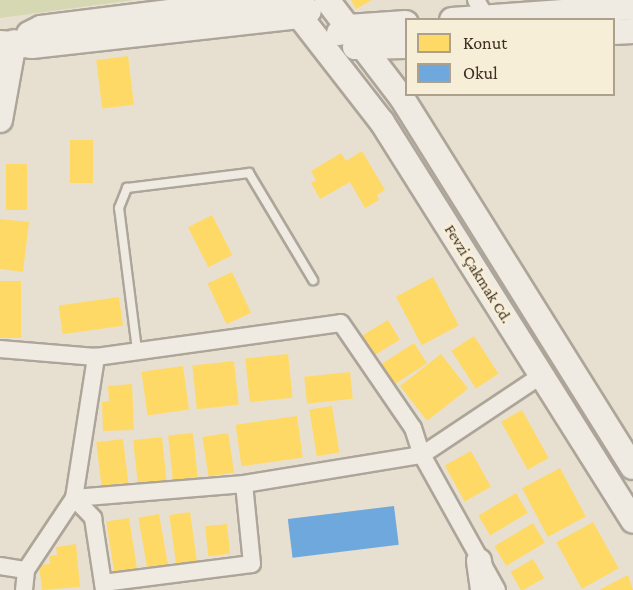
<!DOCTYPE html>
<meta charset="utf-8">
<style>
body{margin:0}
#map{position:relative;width:633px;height:590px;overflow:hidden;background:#e7e0d1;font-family:"Crimson Pro",serif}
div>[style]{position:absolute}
.green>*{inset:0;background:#d6d7b3}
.homes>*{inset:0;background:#ffd966;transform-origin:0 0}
.schools>*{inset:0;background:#6fa8dc;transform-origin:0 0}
.roads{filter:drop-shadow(2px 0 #ada599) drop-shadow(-2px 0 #ada599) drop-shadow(0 2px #ada599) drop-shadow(0 -2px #ada599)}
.lane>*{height:8px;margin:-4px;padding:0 4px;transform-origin:4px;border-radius:4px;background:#efebe3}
.street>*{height:16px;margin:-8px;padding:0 8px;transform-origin:8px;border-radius:8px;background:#efebe3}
.secondary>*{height:24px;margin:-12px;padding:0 12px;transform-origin:12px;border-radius:12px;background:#efebe3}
span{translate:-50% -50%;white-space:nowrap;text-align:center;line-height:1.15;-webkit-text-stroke:6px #f7eed8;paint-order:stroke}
.street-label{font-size:16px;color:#3d2e20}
.legend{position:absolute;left:405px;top:18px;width:210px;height:78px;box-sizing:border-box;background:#f7eed8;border:2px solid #ada18e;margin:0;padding:8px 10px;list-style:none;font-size:18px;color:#3d2e20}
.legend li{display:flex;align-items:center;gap:12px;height:30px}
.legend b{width:30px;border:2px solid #ada18e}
</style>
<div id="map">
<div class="green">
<div style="clip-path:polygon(0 0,134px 0,0 18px)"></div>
</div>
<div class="homes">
<div style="clip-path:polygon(351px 0,372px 0,356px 9px)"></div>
<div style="left:128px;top:56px;width:49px;height:32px;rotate:83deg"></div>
<div style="left:70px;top:140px;width:23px;height:43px"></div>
<div style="clip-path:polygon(362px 151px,385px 190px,377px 195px,379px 200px,365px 208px,350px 182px,320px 199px,311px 183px,316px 180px,311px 171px,341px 153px,346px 161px)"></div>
<div style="left:6px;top:164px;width:21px;height:46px"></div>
<div style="left:212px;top:215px;width:45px;height:27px;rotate:63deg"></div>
<div style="clip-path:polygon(0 219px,29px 222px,23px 272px,0 269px)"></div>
<div style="left:232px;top:272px;width:45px;height:27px;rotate:65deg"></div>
<div style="left:433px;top:277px;width:55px;height:42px;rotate:62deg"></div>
<div style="left:0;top:281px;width:21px;height:57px"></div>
<div style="left:119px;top:297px;width:29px;height:61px;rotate:82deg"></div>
<div style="left:388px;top:320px;width:23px;height:30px;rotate:59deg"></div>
<div style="left:474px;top:336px;width:45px;height:27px;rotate:57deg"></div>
<div style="left:414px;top:343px;width:24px;height:41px;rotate:57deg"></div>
<div style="left:288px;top:354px;width:44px;height:43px;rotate:84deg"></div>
<div style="left:441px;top:354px;width:44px;height:52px;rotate:52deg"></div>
<div style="left:234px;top:361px;width:44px;height:42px;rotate:84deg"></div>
<div style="left:183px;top:366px;width:44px;height:42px;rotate:82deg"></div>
<div style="left:350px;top:372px;width:27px;height:46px;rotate:84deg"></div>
<div style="clip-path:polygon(132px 384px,134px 430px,103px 431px,102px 402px,109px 401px,108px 386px)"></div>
<div style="left:332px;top:406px;width:47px;height:23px;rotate:81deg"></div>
<div style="left:522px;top:410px;width:55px;height:24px;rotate:61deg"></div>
<div style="left:297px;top:416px;width:42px;height:62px;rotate:82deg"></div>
<div style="left:193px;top:433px;width:45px;height:25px;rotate:84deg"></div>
<div style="left:228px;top:433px;width:40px;height:26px;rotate:81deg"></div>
<div style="left:162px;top:437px;width:44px;height:29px;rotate:84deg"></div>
<div style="left:123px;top:439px;width:46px;height:27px;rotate:83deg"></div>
<div style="left:471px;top:451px;width:41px;height:30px;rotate:61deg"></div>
<div style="left:560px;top:468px;width:55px;height:43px;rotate:62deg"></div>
<div style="left:516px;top:493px;width:23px;height:44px;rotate:59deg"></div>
<div style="left:190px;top:512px;width:52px;height:21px;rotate:82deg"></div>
<div style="left:159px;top:514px;width:54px;height:21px;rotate:80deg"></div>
<div style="left:129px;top:518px;width:54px;height:23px;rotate:81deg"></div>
<div style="left:593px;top:522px;width:53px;height:42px;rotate:61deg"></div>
<div style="left:533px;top:523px;width:23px;height:45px;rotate:59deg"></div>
<div style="left:227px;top:524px;width:30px;height:22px;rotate:84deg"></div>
<div style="clip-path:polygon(76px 544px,80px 587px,42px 590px,39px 565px,50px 564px,49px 556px,57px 555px,56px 547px)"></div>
<div style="left:533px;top:559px;width:22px;height:26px;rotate:60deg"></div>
<div style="clip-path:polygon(628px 575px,633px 590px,599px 590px)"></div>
</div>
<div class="schools">
<div style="left:394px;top:506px;width:39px;height:107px;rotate:83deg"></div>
</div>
<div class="roads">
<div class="lane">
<div style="left:137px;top:350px;width:143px;rotate:-97.2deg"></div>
<div style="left:119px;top:208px;width:22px;rotate:-68deg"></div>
<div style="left:127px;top:188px;width:123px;rotate:-7deg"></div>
<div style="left:249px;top:173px;width:125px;rotate:59.1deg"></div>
</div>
<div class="street">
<div style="left:476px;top:0;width:20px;rotate:60deg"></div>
<div style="left:0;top:349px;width:96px;rotate:4.8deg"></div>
<div style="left:96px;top:357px;width:247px;rotate:-7.9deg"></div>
<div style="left:341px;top:323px;width:127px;rotate:55.6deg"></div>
<div style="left:413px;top:428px;width:28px;rotate:72deg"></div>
<div style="left:422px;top:455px;width:154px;rotate:60.9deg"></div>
<div style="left:74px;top:498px;width:171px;rotate:-4.7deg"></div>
<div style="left:244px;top:484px;width:180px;rotate:-9.3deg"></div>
<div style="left:422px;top:455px;width:144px;rotate:-33.7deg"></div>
<div style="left:74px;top:498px;width:28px;rotate:46deg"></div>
<div style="left:93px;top:518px;width:73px;rotate:81.3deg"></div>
<div style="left:0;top:566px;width:26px;rotate:9deg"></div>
<div style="left:103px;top:583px;width:150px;rotate:-7.3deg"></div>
<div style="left:252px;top:564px;width:80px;rotate:-95.7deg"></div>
<div style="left:24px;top:590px;width:20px;rotate:-84deg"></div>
<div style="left:26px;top:570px;width:87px;rotate:-56.3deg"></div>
<div style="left:74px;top:498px;width:143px;rotate:-81.1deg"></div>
</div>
<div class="secondary">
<div style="left:287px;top:0;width:155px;rotate:52.1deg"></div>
<div style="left:382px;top:122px;width:471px;rotate:57.8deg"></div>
<div style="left:327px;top:0;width:123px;rotate:52.6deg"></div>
<div style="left:402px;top:98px;width:435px;rotate:58deg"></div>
<div style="left:452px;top:20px;width:181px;rotate:-4.1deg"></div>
<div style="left:614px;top:32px;width:19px;rotate:-3deg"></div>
<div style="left:339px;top:33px;width:11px;rotate:-34deg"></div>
<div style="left:348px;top:27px;width:58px;rotate:-3.9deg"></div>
<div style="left:29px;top:34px;width:13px;rotate:-27deg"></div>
<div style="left:41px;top:28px;width:194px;rotate:-7.1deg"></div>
<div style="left:234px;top:4px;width:67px;rotate:-2.6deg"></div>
<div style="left:0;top:43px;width:32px;rotate:5deg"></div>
<div style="left:32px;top:46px;width:269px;rotate:-6.4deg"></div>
<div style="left:299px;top:16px;width:11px;rotate:-27deg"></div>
<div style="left:355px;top:47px;width:51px;rotate:-1.1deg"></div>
<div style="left:0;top:120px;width:79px;rotate:-79.8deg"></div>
<div style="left:479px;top:561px;width:29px;rotate:82deg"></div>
</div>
</div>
<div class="street-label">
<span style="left:478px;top:274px;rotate:58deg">Fevzi Çakmak Cd.</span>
</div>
<ul class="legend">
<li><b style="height:16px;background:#ffd966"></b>Konut</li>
<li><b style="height:16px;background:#6fa8dc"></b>Okul</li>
</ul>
</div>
